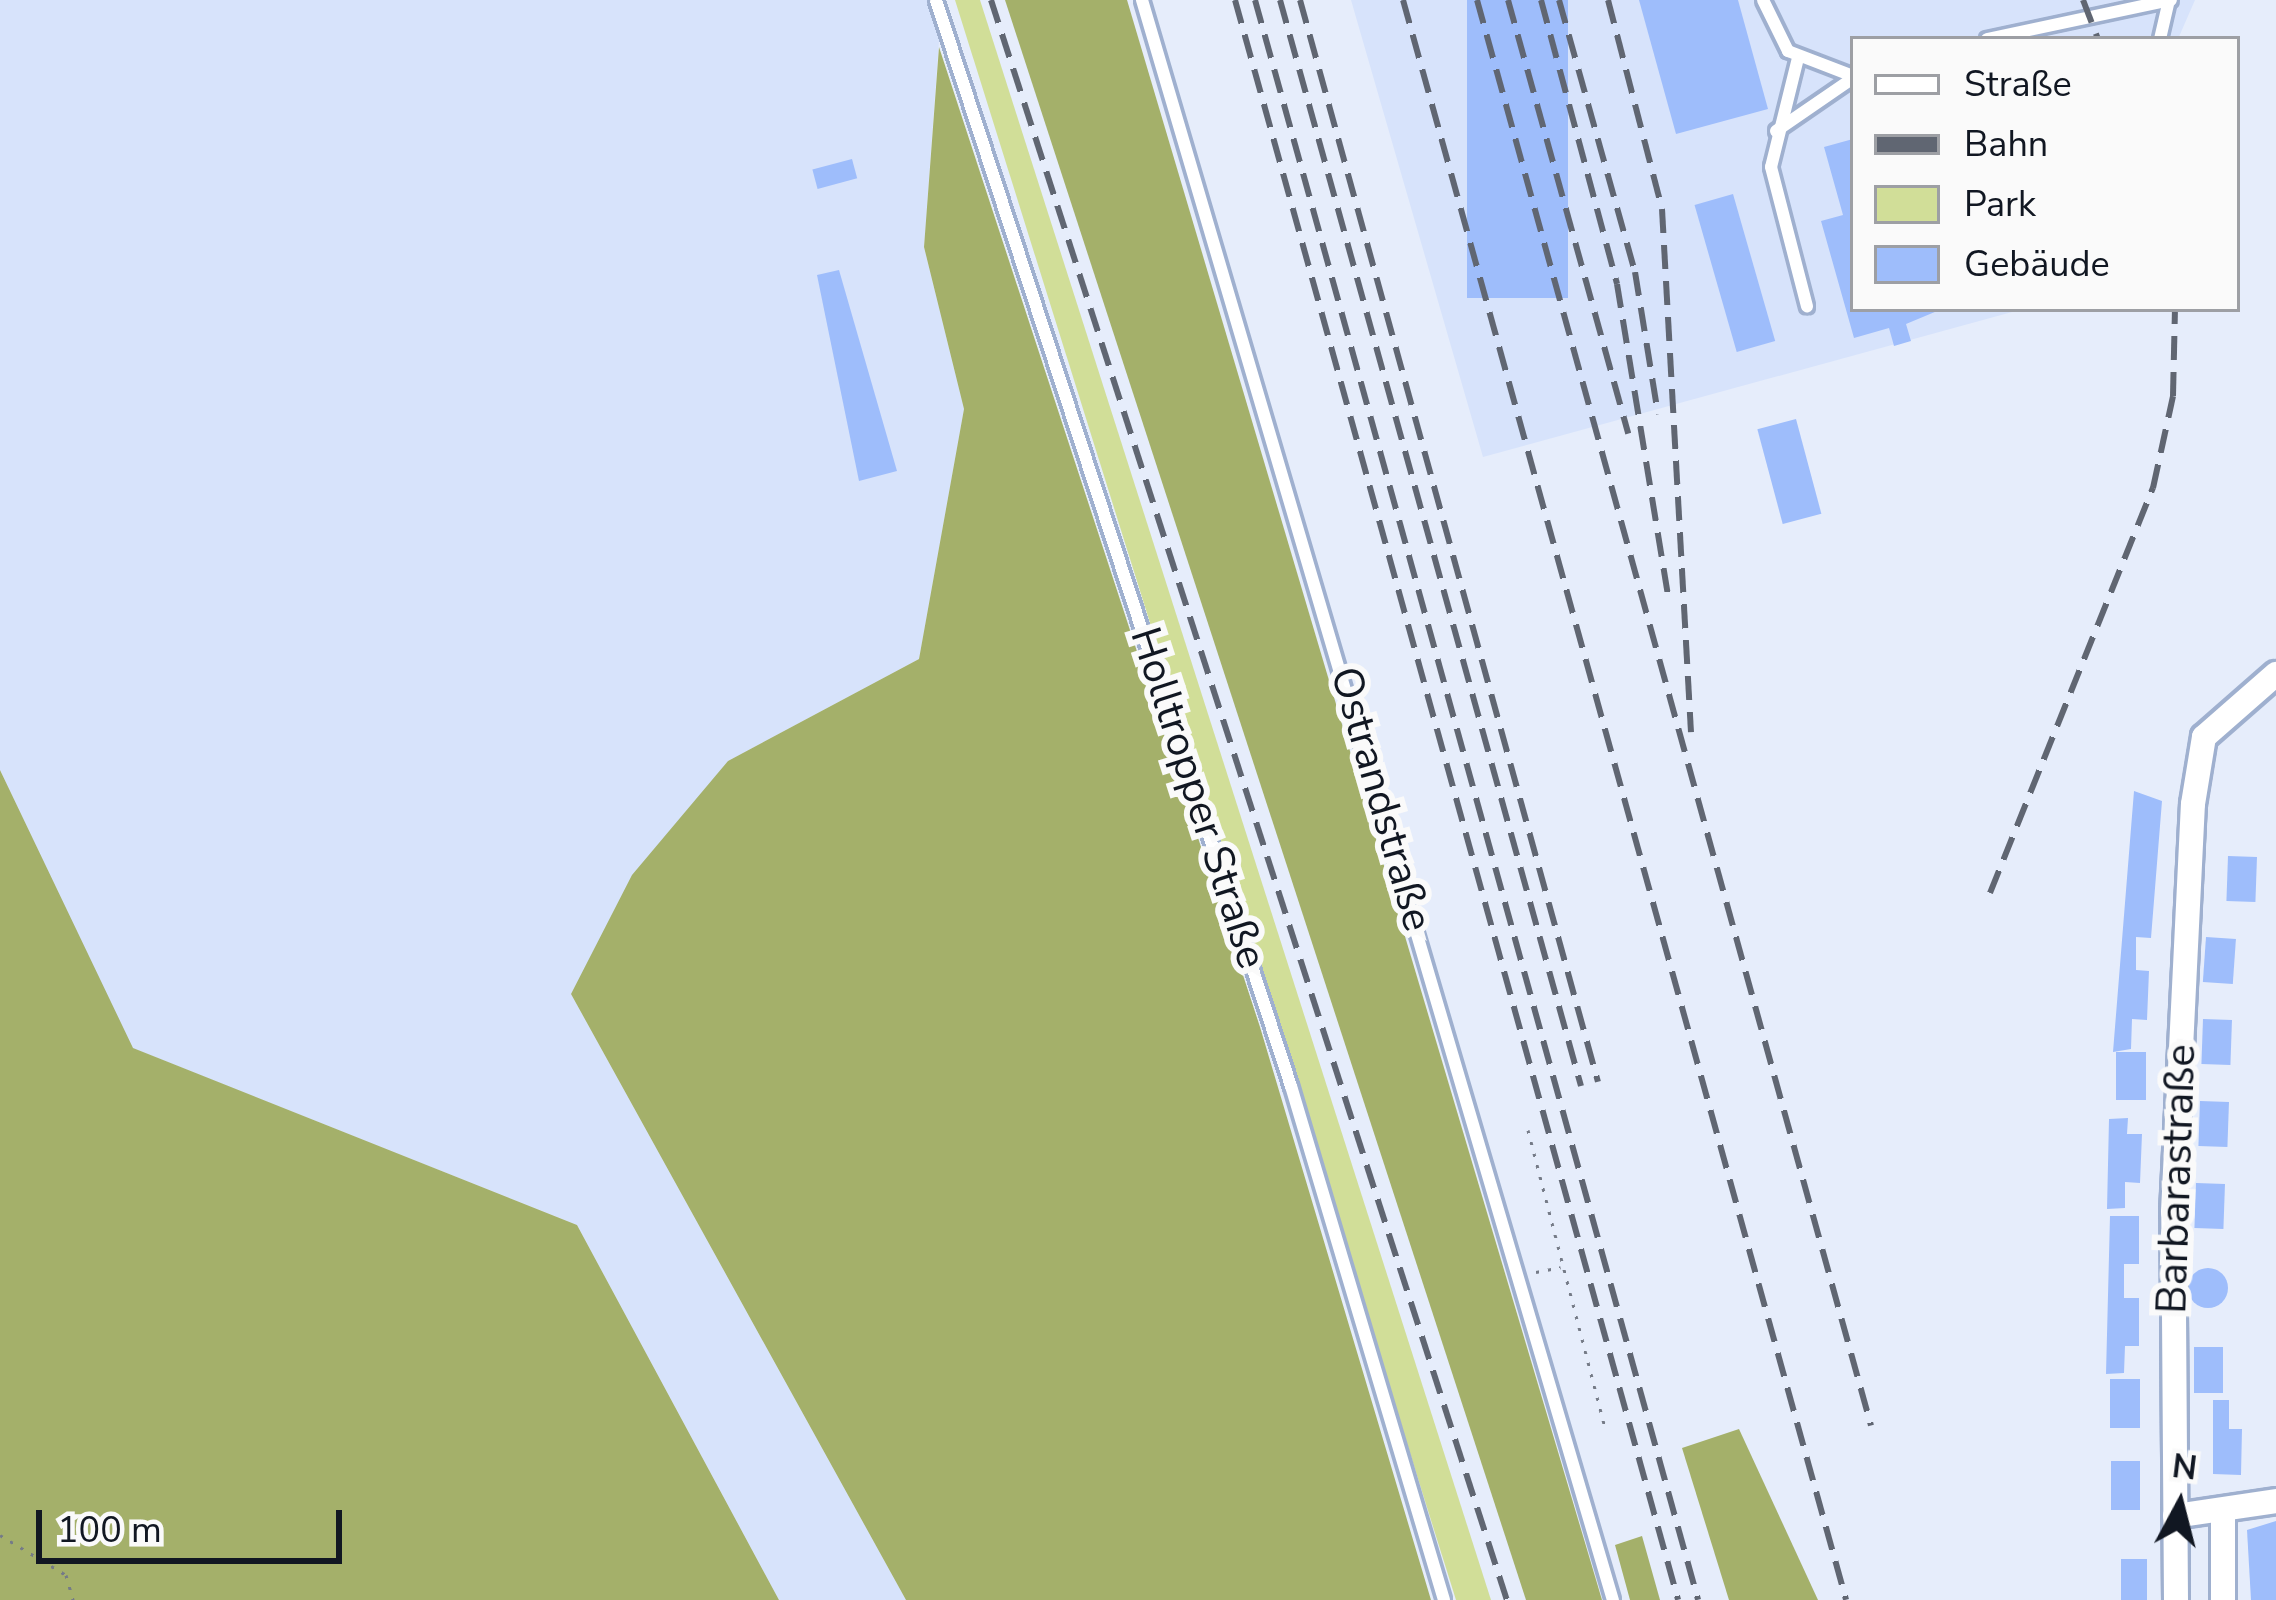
<!DOCTYPE html>
<meta charset="utf-8">
<style>
body{margin:0}
#map{position:relative;width:2276px;height:1600px;overflow:hidden;background:#e6edfb;font-family:"Nunito Sans",sans-serif}
div>[style]{position:absolute}
.built>*{inset:0;background:#d7e3fb}
.green>*{inset:0;background:#d1de98}
.forest>*{inset:0;background:#a4b06a}
.building>*{inset:0;background:#9ebdfb;transform-origin:0 0}
.round{border-radius:50%}
.path>*{height:3px;margin-top:-1.5px;transform-origin:0;background:repeating-linear-gradient(90deg,#757b87 0 3px,transparent 0 12px)}
.roads{filter:drop-shadow(3px 0 #9fb0cf) drop-shadow(-3px 0 #9fb0cf) drop-shadow(0 3px #9fb0cf) drop-shadow(0 -3px #9fb0cf)}
.service>*{height:12px;margin:-6px;padding:0 6px;transform-origin:6px;border-radius:6px;background:#fff}
.minor>*{height:24px;margin:-12px;padding:0 12px;transform-origin:12px;border-radius:12px;background:#fff}
.rail>*{height:6px;margin-top:-3px;transform-origin:0;background:repeating-linear-gradient(90deg,#606672 0 24px,transparent 0 36px)}
span{translate:-50% -50%;white-space:nowrap;text-align:center;line-height:1.15;-webkit-text-stroke:12px #fafafa;paint-order:stroke}
.street-label{font-size:42px;color:#111722}
.legend{position:absolute;left:1850px;top:36px;width:390px;height:276px;box-sizing:border-box;background:#fafafa;border:3px solid #9d9fa4;margin:0;padding:15px 21px;list-style:none;font-size:36px;color:#111722}
.legend li{display:flex;align-items:center;gap:24px;height:60px}
.legend b{width:60px;border:3px solid #9d9fa4}
.north{position:absolute;left:2120px;top:1444px;width:120px;height:120px;-webkit-text-stroke:9px #fafafa;paint-order:stroke;rotate:7deg;font-size:33px;font-weight:700;line-height:48px;text-align:center;color:#111722}
.north::after{content:'';display:block;margin:auto;width:42px;height:54px;background:#111722;clip-path:polygon(50% 0,100% 100%,50% 72%,0 100%)}
.scale{position:absolute;left:36px;top:1510px;width:306px;height:54px;box-sizing:border-box;border:6px solid #111722;border-top:0;padding-left:15px;font-size:36px;line-height:42px;white-space:nowrap;color:#111722;-webkit-text-stroke:9px #fafafa;paint-order:stroke}
</style>
<div id="map">
<div class="built">
<div style="clip-path:polygon(0 0,942px 0,924px 247px,964px 409px,919px 659px,728px 761px,571px 994px,906px 1600px,779px 1600px,577px 1225px,132px 1048px,0 770px)"></div>
<div style="clip-path:polygon(1351px 0,2195px 0,2178px 39px,1853px 39px,1853px 309px,2023px 309px,1483px 457px)"></div>
</div>
<div class="green">
<div style="clip-path:polygon(955px 0,980px 0,1491px 1600px,1456px 1600px)"></div>
</div>
<div class="forest">
<div style="clip-path:polygon(1005px 0,1127px 0,1602px 1600px,1526px 1600px)"></div>
<div style="clip-path:polygon(939px 47px,1260px 1027px,1431px 1600px,906px 1600px,571px 994px,632px 875px,728px 761px,919px 659px,964px 409px,924px 247px)"></div>
<div style="clip-path:polygon(0 770px,133px 1048px,577px 1225px,779px 1600px,0 1600px)"></div>
<div style="clip-path:polygon(1739px 1429px,1818px 1600px,1729px 1600px,1682px 1448px)"></div>
<div style="clip-path:polygon(1642px 1536px,1660px 1600px,1630px 1600px,1615px 1545px)"></div>
</div>
<div class="building">
<div style="left:1467px;top:0;width:101px;height:298px"></div>
<div style="clip-path:polygon(1639px 0,1738px 0,1768px 109px,1676px 134px)"></div>
<div style="clip-path:polygon(1853px 139px,1853px 309px,1942px 309px,1906px 324px,1911px 341px,1894px 346px,1889px 328px,1854px 338px,1821px 221px,1843px 215px,1824px 147px)"></div>
<div style="left:852px;top:159px;width:20px;height:41px;rotate:75deg"></div>
<div style="left:1733px;top:194px;width:153px;height:40px;rotate:74deg"></div>
<div style="clip-path:polygon(839px 270px,897px 471px,859px 481px,817px 275px)"></div>
<div style="left:1796px;top:419px;width:98px;height:40px;rotate:75deg"></div>
<div style="clip-path:polygon(2134px 791px,2162px 801px,2151px 938px,2136px 937px,2136px 970px,2149px 971px,2147px 1020px,2132px 1019px,2131px 1049px,2113px 1052px)"></div>
<div style="left:2228px;top:856px;width:29px;height:45px;rotate:2deg"></div>
<div style="left:2206px;top:937px;width:30px;height:45px;rotate:4deg"></div>
<div style="left:2203px;top:1019px;width:29px;height:45px;rotate:2deg"></div>
<div style="left:2116px;top:1052px;width:30px;height:48px"></div>
<div style="left:2200px;top:1101px;width:29px;height:45px;rotate:2deg"></div>
<div style="clip-path:polygon(2128px 1118px,2127px 1134px,2142px 1134px,2140px 1183px,2125px 1182px,2125px 1208px,2107px 1209px,2109px 1119px)"></div>
<div style="left:2196px;top:1183px;width:29px;height:45px;rotate:2deg"></div>
<div style="clip-path:polygon(2110px 1216px,2139px 1216px,2139px 1264px,2124px 1264px,2124px 1298px,2139px 1298px,2139px 1346px,2125px 1346px,2124px 1373px,2106px 1374px)"></div>
<div class="round" style="left:2188px;top:1268px;width:40px;height:40px"></div>
<div style="left:2194px;top:1347px;width:29px;height:46px"></div>
<div style="left:2110px;top:1379px;width:30px;height:49px"></div>
<div style="clip-path:polygon(2213px 1400px,2229px 1400px,2229px 1429px,2242px 1429px,2241px 1475px,2213px 1474px)"></div>
<div style="left:2111px;top:1461px;width:29px;height:49px"></div>
<div style="clip-path:polygon(2276px 1521px,2276px 1600px,2251px 1600px,2247px 1530px)"></div>
<div style="left:2121px;top:1559px;width:26px;height:41px"></div>
</div>
<div class="path">
<div style="left:1528px;top:1130px;width:307px;rotate:75.5deg"></div>
<div style="left:1536px;top:1272px;width:25px;rotate:-11deg"></div>
<div style="left:0;top:1535px;width:77px;rotate:31.2deg"></div>
<div style="left:66px;top:1575px;width:26px;rotate:74deg"></div>
</div>
<div class="roads">
<div class="service">
<div style="left:936px;top:0;width:1143px;rotate:71.9deg"></div>
<div style="left:1291px;top:1086px;width:536px;rotate:73.42deg"></div>
<div style="left:1142px;top:0;width:1668px;rotate:73.6deg"></div>
<div style="left:1763px;top:0;width:57px;rotate:63.9deg"></div>
<div style="left:1788px;top:51px;width:70px;rotate:21deg"></div>
<div style="left:1987px;top:39px;width:188px;rotate:-12deg"></div>
<div style="left:2160px;top:39px;width:39px;rotate:-77deg"></div>
<div style="left:1798px;top:58px;width:112px;rotate:103.9deg"></div>
<div style="left:1771px;top:167px;width:144px;rotate:75.5deg"></div>
<div style="left:1776px;top:131px;width:93px;rotate:-34.5deg"></div>
</div>
<div class="minor">
<div style="left:2175px;top:1516px;width:102px;rotate:-8.4deg"></div>
<div style="left:2176px;top:1600px;width:388px;rotate:-90.4deg"></div>
<div style="left:2173px;top:1212px;width:408px;rotate:-87.2deg"></div>
<div style="left:2193px;top:804px;width:68px;rotate:-80.7deg"></div>
<div style="left:2204px;top:737px;width:96px;rotate:-41.2deg"></div>
<div style="left:2223px;top:1600px;width:85px;rotate:-90deg"></div>
</div>
</div>
<div class="rail">
<div style="left:991px;top:0;width:1681px;rotate:72.13deg"></div>
<div style="left:1235px;top:0;width:1660px;rotate:74.52deg"></div>
<div style="left:1255px;top:0;width:1660px;rotate:74.52deg"></div>
<div style="left:1280px;top:0;width:1127px;rotate:74.51deg"></div>
<div style="left:1300px;top:0;width:1122px;rotate:74.6deg"></div>
<div style="left:1403px;top:0;width:1660px;rotate:74.52deg"></div>
<div style="left:1477px;top:0;width:1479px;rotate:74.55deg"></div>
<div style="left:1508px;top:0;width:450px;rotate:74.5deg"></div>
<div style="left:1541px;top:0;width:294px;rotate:75deg"></div>
<div style="left:1617px;top:284px;width:314px;rotate:80.7deg"></div>
<div style="left:1559px;top:0;width:282px;rotate:74.4deg"></div>
<div style="left:1635px;top:272px;width:144px;rotate:80.8deg"></div>
<div style="left:1608px;top:0;width:216px;rotate:75.5deg"></div>
<div style="left:1662px;top:209px;width:524px;rotate:86.83deg"></div>
<div style="left:2083px;top:0;width:42px;rotate:69deg"></div>
<div style="left:1990px;top:893px;width:437px;rotate:-68.1deg"></div>
<div style="left:2153px;top:488px;width:94px;rotate:-77.7deg"></div>
<div style="left:2173px;top:396px;width:87px;rotate:-88.7deg"></div>
</div>
<div class="street-label">
<span style="left:1198px;top:798px;rotate:72deg">Holltropper Straße</span>
<span style="left:1381px;top:799px;rotate:74deg">Ostrandstraße</span>
<span style="left:2177px;top:1179px;rotate:-88deg">Barbarastraße</span>
</div>
<ul class="legend">
<li><b style="height:15px;background:#fff"></b>Straße</li>
<li><b style="height:15px;background:#606672"></b>Bahn</li>
<li><b style="height:33px;background:#d1de98"></b>Park</li>
<li><b style="height:33px;background:#9ebdfb"></b>Gebäude</li>
</ul>
<div class="north">N</div>
<div class="scale">100 m</div>
</div>
